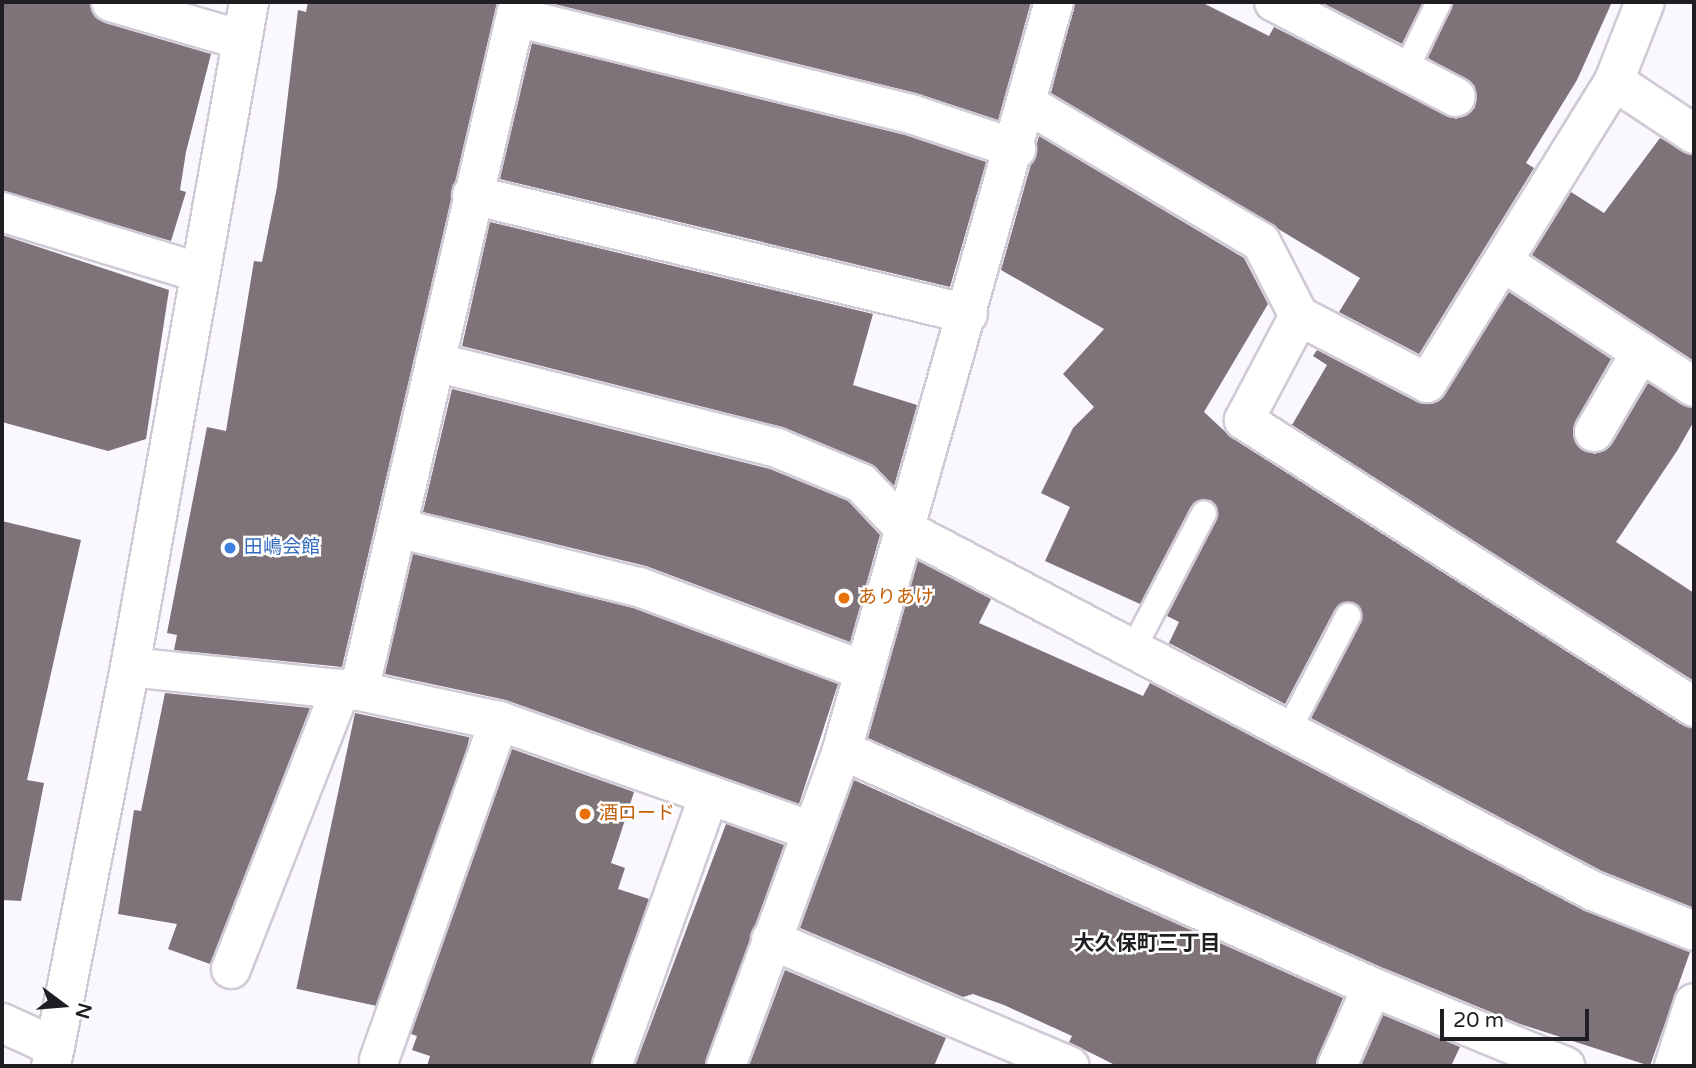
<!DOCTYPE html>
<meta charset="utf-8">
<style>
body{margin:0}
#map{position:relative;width:1696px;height:1068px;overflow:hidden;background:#faf7fe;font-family:"Varela Round","Noto Sans JP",sans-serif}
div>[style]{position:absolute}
.building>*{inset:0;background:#7e7378;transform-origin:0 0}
.roads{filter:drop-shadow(2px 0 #d0cad5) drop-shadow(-2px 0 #d0cad5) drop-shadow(0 2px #d0cad5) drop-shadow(0 -2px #d0cad5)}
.service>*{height:24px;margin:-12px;padding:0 12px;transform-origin:12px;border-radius:12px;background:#fff}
.minor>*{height:38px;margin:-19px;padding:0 19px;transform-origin:19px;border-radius:19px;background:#fff}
.tertiary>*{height:38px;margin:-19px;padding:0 19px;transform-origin:19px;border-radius:19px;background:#fff}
.dots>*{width:19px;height:19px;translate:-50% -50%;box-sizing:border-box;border:4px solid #fff;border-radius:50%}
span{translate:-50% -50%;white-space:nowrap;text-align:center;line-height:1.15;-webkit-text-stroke:5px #fff;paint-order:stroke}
.shop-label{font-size:19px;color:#366cbe}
.left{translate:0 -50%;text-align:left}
.food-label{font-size:19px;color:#c56008}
.neighbourhood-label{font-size:21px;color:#201e22;font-weight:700}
.frame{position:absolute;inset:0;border:4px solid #201e22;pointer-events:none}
.north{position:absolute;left:28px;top:970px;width:70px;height:70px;-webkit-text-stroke:5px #fff;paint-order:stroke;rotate:106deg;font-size:19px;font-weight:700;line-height:28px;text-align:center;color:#201e22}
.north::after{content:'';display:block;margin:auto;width:24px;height:32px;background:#201e22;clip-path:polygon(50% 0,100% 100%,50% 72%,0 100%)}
.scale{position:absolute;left:1440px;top:1009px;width:149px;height:32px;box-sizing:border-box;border:4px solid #201e22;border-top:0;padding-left:9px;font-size:21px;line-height:24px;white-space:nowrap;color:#201e22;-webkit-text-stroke:5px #fff;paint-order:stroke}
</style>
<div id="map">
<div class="building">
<div style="clip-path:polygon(2px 2px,90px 2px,95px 17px,105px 23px,211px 54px,186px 152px,180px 190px,186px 192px,171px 241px,2px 191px)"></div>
<div style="clip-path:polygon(308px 2px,497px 2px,342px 667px,174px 650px,177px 635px,167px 633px,207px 427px,226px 431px,254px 261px,262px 262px,277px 187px,298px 10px,306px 12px)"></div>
<div style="clip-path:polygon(546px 2px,1031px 2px,998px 120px,916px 93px)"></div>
<div style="clip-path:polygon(1075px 2px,1201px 2px,1269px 36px,1274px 27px,1456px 119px,1475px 108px,1475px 86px,1428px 58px,1454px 2px,1612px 2px,1577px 80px,1526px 163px,1534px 168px,1419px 354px,1339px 312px,1360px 278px,1051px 93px)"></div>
<div style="clip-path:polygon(1321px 2px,1423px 2px,1402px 44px)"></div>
<div style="clip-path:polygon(532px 43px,905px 135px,986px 162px,950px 287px,500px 179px)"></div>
<div style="clip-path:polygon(1039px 136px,1244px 258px,1268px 304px,1204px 412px,1232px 438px,1694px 729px,1694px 908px,1602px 871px,1311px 718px,1361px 622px,1354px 603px,1335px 609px,1285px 704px,1169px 643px,1179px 622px,1167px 616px,1217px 519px,1211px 500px,1191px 506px,1140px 604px,1045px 561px,1070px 507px,1041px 493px,1073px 428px,1094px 407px,1063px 374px,1104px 329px,1001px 270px)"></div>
<div style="clip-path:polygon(1660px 138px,1694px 156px,1694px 361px,1532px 255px,1571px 192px,1604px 213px)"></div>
<div style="clip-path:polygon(490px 222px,873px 314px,853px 385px,917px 405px,894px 486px,869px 463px,783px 427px,462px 346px)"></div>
<div style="clip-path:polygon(2px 235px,169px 290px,146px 439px,108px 451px,2px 422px)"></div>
<div style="clip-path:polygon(1509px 292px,1611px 359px,1575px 422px,1575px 442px,1582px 450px,1595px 454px,1612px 444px,1648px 383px,1694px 409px,1694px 421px,1677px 451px,1616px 542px,1694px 593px,1694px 681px,1292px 425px,1327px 365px,1313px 356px,1317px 350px,1417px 402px,1438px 402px)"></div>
<div style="clip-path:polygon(452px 389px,770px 469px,848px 501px,880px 535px,850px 642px,646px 566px,423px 512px)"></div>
<div style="clip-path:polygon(2px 521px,81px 540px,27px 780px,44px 783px,21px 901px,2px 900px)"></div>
<div style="clip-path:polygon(413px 554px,633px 608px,838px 684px,799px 804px,506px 700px,385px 674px)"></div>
<div style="clip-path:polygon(918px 561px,991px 599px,979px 623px,1143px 696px,1150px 683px,1583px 910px,1690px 952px,1650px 1066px,1520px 1024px,1381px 967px,868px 738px)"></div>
<div style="clip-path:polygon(165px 693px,310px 708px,210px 964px,168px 949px,177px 924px,118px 914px,134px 810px,141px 811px)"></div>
<div style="left:355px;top:713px;width:117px;height:282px;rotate:12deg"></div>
<div style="clip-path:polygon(512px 749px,634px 792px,611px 863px,625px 868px,618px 889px,649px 899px,591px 1066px,427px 1066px,430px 1056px,412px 1050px,417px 1036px,411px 1034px)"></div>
<div style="clip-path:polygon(854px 780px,1343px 998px,1315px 1066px,1117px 1066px,1069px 1042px,1072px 1036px,1004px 1005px,973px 994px,963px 997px,800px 928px)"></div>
<div style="clip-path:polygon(726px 824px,784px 845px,705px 1066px,635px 1066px)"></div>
<div style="clip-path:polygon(785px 970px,946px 1038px,934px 1066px,749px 1066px)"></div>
<div style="clip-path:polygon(1383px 1015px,1460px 1047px,1451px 1066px,1361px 1066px)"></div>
</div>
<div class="roads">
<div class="service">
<div style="left:1405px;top:71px;width:77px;rotate:-63.8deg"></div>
<div style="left:1133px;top:649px;width:153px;rotate:-62.4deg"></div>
<div style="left:1288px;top:731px;width:130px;rotate:-62.4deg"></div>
</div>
<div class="minor">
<div style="left:111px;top:2px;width:136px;rotate:16.2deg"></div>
<div style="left:1274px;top:2px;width:205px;rotate:27.6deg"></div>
<div style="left:516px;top:17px;width:407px;rotate:13.8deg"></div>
<div style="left:911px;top:114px;width:111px;rotate:18.4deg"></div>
<div style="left:1614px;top:81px;width:96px;rotate:33.5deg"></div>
<div style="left:1029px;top:105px;width:269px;rotate:30.6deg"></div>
<div style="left:1261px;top:242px;width:83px;rotate:62.8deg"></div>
<div style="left:1299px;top:316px;width:118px;rotate:117.9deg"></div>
<div style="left:1244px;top:420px;width:534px;rotate:32.53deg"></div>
<div style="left:472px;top:195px;width:510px;rotate:13.49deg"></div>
<div style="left:2px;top:212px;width:207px;rotate:17.1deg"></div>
<div style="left:1503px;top:262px;width:228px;rotate:33.2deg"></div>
<div style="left:1299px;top:316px;width:144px;rotate:27.6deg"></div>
<div style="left:1427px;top:383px;width:355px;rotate:-58.2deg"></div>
<div style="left:1614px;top:81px;width:85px;rotate:-68.6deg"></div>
<div style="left:435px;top:362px;width:353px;rotate:14.1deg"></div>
<div style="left:777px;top:448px;width:91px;rotate:22.6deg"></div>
<div style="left:861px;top:483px;width:65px;rotate:46.2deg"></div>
<div style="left:906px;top:530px;width:776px;rotate:27.72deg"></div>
<div style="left:1593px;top:891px;width:109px;rotate:21.6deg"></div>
<div style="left:1594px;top:432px;width:93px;rotate:-59.6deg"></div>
<div style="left:398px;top:528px;width:248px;rotate:13.8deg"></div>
<div style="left:639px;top:587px;width:241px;rotate:20.4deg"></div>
<div style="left:130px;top:667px;width:230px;rotate:6deg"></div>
<div style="left:359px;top:691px;width:143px;rotate:12.1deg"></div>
<div style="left:499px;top:721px;width:331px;rotate:19.4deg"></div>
<div style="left:359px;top:691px;width:707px;rotate:-76.93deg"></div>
<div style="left:842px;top:750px;width:581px;rotate:24.09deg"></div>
<div style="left:1372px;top:987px;width:209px;rotate:22.3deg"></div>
<div style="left:771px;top:940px;width:324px;rotate:22.9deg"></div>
<div style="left:231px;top:969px;width:301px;rotate:-68.6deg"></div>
<div style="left:2px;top:1023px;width:58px;rotate:24.4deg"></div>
<div style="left:379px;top:1060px;width:360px;rotate:-70.5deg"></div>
<div style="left:612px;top:1066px;width:288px;rotate:-70.3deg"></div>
<div style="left:726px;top:1066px;width:337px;rotate:-69.8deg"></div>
<div style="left:842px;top:750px;width:777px;rotate:-74.18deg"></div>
<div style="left:1337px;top:1066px;width:86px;rotate:-66.1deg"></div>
<div style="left:1674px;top:1066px;width:66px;rotate:-72.4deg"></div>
</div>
<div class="tertiary">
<div style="left:51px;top:1066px;width:407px;rotate:-78.8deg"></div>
<div style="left:130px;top:667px;width:676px;rotate:-79.85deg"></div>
</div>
</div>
<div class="dots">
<div style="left:230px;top:548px;background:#3f7fe0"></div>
<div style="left:844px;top:598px;background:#e8710a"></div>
<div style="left:585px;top:814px;background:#e8710a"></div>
</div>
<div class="shop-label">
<span class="left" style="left:244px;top:548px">田嶋会館</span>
</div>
<div class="food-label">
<span class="left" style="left:858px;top:598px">ありあけ</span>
<span class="left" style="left:599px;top:814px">酒ロード</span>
</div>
<div class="neighbourhood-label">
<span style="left:1147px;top:944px">大久保町三丁目</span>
</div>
<div class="frame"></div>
<div class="north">N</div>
<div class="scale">20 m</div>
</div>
